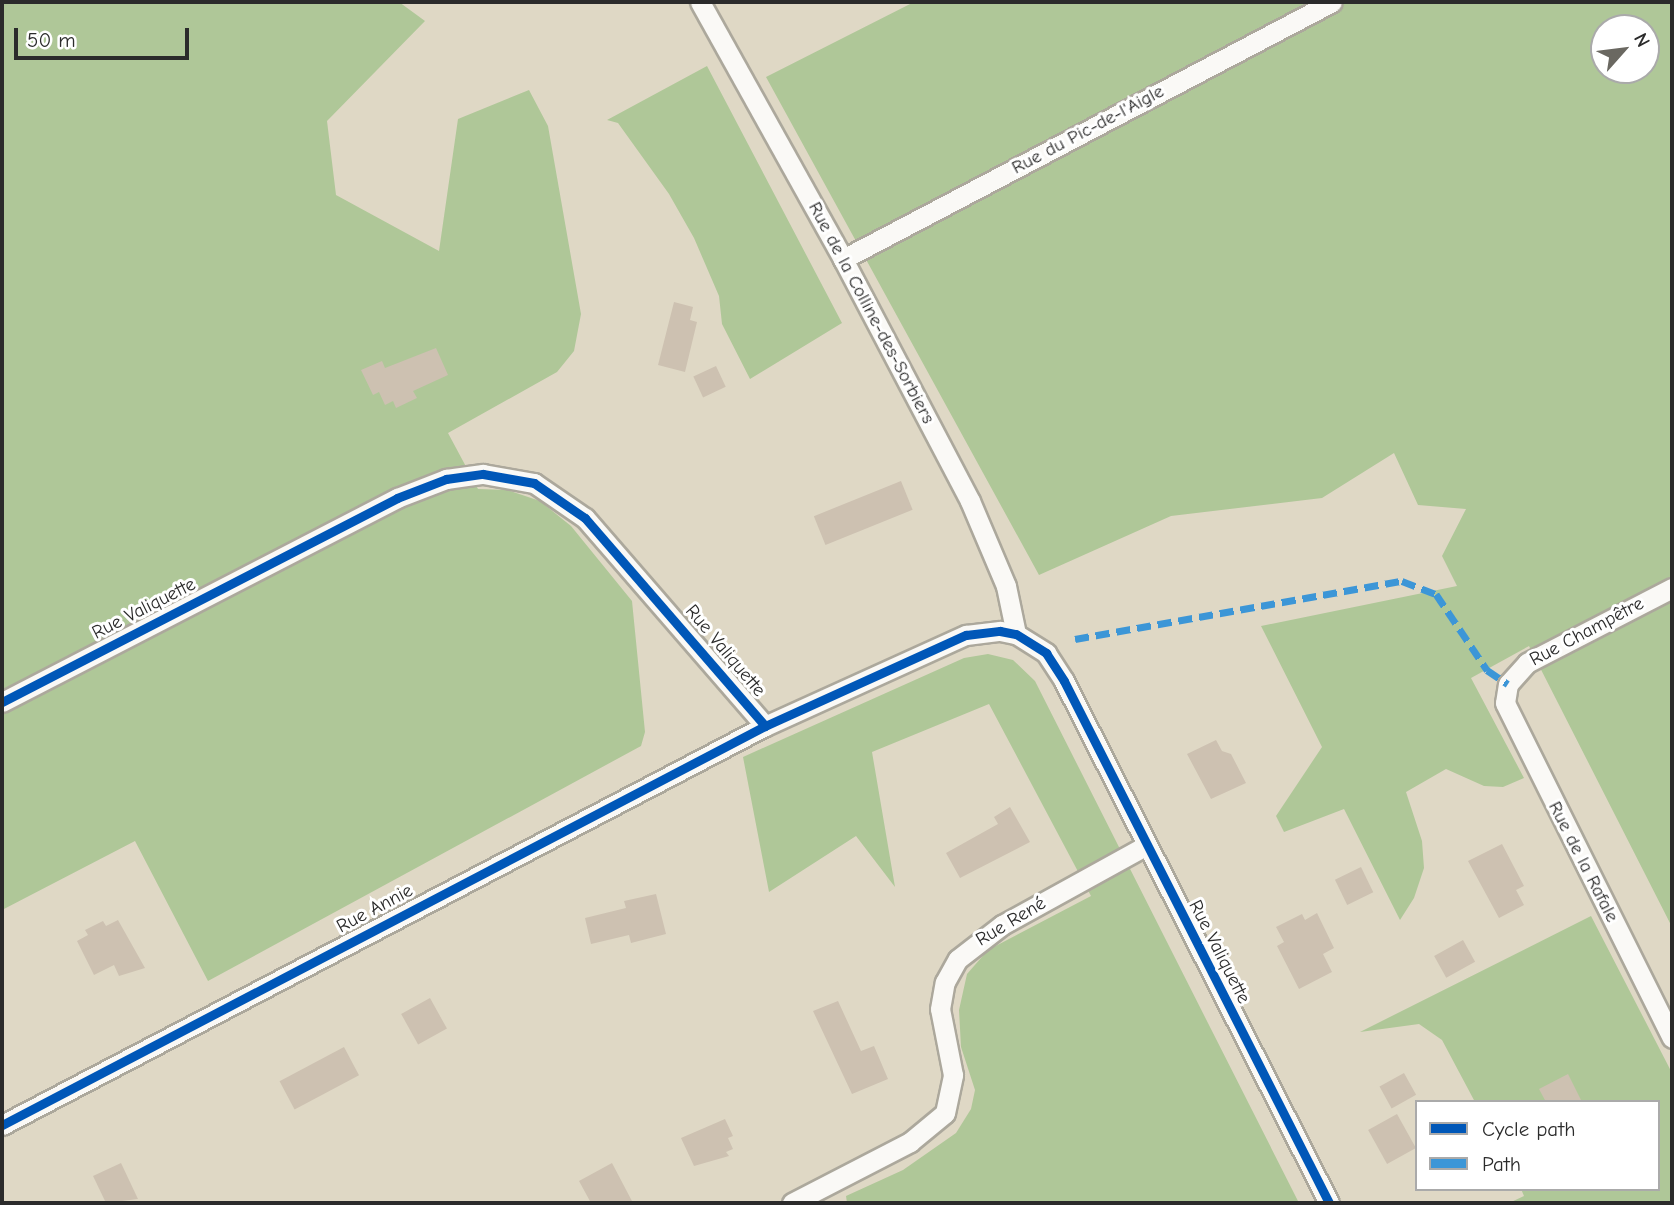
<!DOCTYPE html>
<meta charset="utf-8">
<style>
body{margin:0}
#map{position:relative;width:1674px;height:1205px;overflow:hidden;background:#dfd8c5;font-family:"Comic Neue",sans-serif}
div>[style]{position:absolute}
.forest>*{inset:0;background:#afc798}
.building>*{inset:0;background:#cdc1b1;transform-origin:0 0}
.roads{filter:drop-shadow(2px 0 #aca89c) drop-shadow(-2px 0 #aca89c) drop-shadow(0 2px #aca89c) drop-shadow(0 -2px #aca89c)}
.street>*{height:19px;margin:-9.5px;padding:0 9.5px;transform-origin:9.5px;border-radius:9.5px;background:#faf9f6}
.quiet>*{height:7px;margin-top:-3.5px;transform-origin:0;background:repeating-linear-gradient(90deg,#3c96d7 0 14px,transparent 0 21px)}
.cycleway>*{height:9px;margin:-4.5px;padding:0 4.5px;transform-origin:4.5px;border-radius:4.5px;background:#0057b8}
span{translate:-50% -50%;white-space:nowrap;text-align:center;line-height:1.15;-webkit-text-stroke:6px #fff;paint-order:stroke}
.street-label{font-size:19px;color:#2b2b2b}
.frame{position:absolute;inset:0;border:4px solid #2b2b2b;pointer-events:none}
.legend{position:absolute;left:1415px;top:1100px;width:245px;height:91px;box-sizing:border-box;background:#fff;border:2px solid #aaa;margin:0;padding:9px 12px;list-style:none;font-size:21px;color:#2b2b2b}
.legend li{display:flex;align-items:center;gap:14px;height:35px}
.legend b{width:35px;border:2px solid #aaa}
.north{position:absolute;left:1590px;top:14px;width:70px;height:70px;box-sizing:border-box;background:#fff;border:2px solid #aaa;border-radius:50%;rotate:62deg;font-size:19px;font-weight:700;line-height:28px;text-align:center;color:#2b2b2b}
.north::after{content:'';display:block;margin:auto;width:24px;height:32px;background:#6a6861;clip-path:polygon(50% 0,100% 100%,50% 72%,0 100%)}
.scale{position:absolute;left:14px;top:28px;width:175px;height:32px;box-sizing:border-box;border:4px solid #2b2b2b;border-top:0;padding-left:9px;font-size:21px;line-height:24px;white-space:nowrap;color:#2b2b2b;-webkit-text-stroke:5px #fff;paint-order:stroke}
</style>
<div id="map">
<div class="forest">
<div style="clip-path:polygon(2px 2px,399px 2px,425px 21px,327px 121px,336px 195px,439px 251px,458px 119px,529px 90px,548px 126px,581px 314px,574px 351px,557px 372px,448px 433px,478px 489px,507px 490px,540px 501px,571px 526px,632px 601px,645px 732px,641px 746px,208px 981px,135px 841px,2px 910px)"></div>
<div style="clip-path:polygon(evenodd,914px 2px,1672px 2px,1672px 927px,1529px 646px,1471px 678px,1524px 778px,1503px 787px,1484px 786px,1446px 769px,1406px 792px,1422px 841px,1424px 868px,1414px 898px,1400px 920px,1344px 809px,1284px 832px,1276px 816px,1322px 747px,1261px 626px,1457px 586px,1442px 556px,1466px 509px,1418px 505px,1394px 453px,1322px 498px,1171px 516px,1039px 575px,766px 77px,914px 2px,1604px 28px,1646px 28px,1646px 70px,1604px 70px,1604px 28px)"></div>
<div style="clip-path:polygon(707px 66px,842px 323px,750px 379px,722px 324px,719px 296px,694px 238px,669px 194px,618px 123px,607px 120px)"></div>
<div style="clip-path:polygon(988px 654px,1013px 660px,1035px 681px,1299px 1203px,847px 1203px,846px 1196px,903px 1170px,956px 1133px,971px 1109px,975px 1090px,961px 1047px,959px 1010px,967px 974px,988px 950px,1091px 896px,989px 704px,872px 752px,895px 887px,856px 836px,769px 892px,743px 757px,964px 658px)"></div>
<div style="clip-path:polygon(1591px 916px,1672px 1073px,1672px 1203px,1509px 1203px,1524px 1196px,1521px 1189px,1658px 1189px,1658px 1102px,1475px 1102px,1442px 1040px,1419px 1024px,1360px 1032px)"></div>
</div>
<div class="building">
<div style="clip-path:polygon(674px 302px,693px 307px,690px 320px,697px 322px,685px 372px,658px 365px)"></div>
<div style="clip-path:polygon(436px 348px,448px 375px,413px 391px,417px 398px,396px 408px,393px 401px,385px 405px,379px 392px,373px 395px,361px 370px,382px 361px,385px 368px)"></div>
<div style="left:716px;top:366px;width:23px;height:25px;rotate:65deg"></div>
<div style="left:901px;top:481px;width:31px;height:94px;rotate:68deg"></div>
<div style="clip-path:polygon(1216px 740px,1222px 751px,1231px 754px,1246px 783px,1211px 799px,1187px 754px)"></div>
<div style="clip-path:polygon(1010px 807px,1030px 842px,960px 878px,946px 853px,998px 824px,994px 817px)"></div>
<div style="clip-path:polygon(1502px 844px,1524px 886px,1516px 890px,1524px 905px,1499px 918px,1468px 861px)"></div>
<div style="left:1361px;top:867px;width:28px;height:29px;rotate:64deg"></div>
<div style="clip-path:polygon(656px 894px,666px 934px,631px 943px,629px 935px,591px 944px,585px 918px,626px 908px,624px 901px)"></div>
<div style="clip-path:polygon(1317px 913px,1334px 948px,1323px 954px,1332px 972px,1299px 989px,1277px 946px,1284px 942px,1276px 927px,1302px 914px,1305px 920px)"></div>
<div style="clip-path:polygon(118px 920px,145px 968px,119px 976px,114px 965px,94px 975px,77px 941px,88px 935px,85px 930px,103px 921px,106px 926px)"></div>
<div style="left:1463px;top:940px;width:25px;height:33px;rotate:61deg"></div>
<div style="left:430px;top:998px;width:35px;height:33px;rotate:61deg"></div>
<div style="clip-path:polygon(838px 1001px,861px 1051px,874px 1046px,888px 1079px,852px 1094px,813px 1011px)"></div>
<div style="left:344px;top:1047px;width:32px;height:73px;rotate:62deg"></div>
<div style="left:1404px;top:1073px;width:25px;height:28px;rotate:61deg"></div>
<div style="clip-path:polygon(1568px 1074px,1582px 1102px,1546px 1102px,1539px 1089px)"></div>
<div style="left:1397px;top:1114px;width:39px;height:33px;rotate:61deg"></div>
<div style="clip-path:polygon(725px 1119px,733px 1136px,728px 1138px,733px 1149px,726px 1152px,729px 1156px,694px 1166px,681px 1138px)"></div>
<div style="clip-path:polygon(121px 1163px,138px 1199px,106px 1203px,93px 1176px)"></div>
<div style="clip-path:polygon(612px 1163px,633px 1203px,591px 1203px,579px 1181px)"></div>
</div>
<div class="roads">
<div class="street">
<div style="left:700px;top:2px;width:294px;rotate:60.9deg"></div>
<div style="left:843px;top:259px;width:273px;rotate:62.3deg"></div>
<div style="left:970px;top:501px;width:92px;rotate:67deg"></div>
<div style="left:1006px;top:586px;width:49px;rotate:78.2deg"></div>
<div style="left:843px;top:259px;width:552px;rotate:-27.72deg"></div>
<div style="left:1672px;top:588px;width:163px;rotate:152.7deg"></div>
<div style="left:1527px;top:663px;width:28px;rotate:132deg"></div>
<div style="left:1508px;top:684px;width:19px;rotate:99deg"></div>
<div style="left:1505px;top:703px;width:374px;rotate:63.5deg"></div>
<div style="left:2px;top:702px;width:445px;rotate:-27.3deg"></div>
<div style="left:397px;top:498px;width:53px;rotate:-21.2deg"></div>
<div style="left:446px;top:479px;width:37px;rotate:-8deg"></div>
<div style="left:483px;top:474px;width:52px;rotate:10deg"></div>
<div style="left:534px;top:483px;width:62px;rotate:34.5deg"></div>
<div style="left:585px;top:518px;width:275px;rotate:49.1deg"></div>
<div style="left:765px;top:726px;width:221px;rotate:-24.4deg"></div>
<div style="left:966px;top:635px;width:34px;rotate:-7deg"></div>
<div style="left:1000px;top:631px;width:16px;rotate:11deg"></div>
<div style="left:1016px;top:634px;width:36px;rotate:32deg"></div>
<div style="left:1046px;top:653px;width:33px;rotate:57deg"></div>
<div style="left:1064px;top:681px;width:585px;rotate:63.08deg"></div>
<div style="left:2px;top:1125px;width:861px;rotate:-27.61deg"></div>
<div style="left:792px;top:1203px;width:133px;rotate:-27.3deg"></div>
<div style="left:910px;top:1142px;width:45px;rotate:-39.6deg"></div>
<div style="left:945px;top:1113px;width:39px;rotate:-78deg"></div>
<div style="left:953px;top:1075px;width:67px;rotate:-101.1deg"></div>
<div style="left:940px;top:1009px;width:27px;rotate:-80deg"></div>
<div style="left:945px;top:982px;width:26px;rotate:-61deg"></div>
<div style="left:958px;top:959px;width:56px;rotate:-37.7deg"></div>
<div style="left:1002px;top:925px;width:163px;rotate:-28.9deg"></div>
</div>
</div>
<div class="quiet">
<div style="left:1075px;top:639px;width:332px;rotate:-10.1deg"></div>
<div style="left:1402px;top:581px;width:36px;rotate:21deg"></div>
<div style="left:1436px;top:594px;width:92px;rotate:56.1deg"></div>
<div style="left:1487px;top:670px;width:25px;rotate:34deg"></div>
</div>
<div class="cycleway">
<div style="left:2px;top:702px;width:445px;rotate:-27.3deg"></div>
<div style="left:397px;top:498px;width:53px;rotate:-21.2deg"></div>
<div style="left:446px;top:479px;width:37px;rotate:-8deg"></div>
<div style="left:483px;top:474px;width:52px;rotate:10deg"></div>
<div style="left:534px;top:483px;width:62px;rotate:34.5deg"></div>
<div style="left:585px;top:518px;width:275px;rotate:49.1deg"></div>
<div style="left:765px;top:726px;width:221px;rotate:-24.4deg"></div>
<div style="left:966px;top:635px;width:34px;rotate:-7deg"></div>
<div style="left:1000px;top:631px;width:16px;rotate:11deg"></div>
<div style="left:1016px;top:634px;width:36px;rotate:32deg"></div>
<div style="left:1046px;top:653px;width:33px;rotate:57deg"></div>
<div style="left:1064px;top:681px;width:585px;rotate:63.08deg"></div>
<div style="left:2px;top:1125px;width:861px;rotate:-27.61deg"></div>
</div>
<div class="street-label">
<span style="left:1088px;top:130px;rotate:-28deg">Rue du Pic-de-l'Aigle</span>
<span style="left:871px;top:313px;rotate:62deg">Rue de la Colline-des-Sorbiers</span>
<span style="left:144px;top:609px;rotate:-27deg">Rue Valiquette</span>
<span style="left:1587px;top:632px;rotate:-28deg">Rue Champêtre</span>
<span style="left:725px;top:651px;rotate:50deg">Rue Valiquette</span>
<span style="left:1583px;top:862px;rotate:63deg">Rue de la Rafale</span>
<span style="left:375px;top:909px;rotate:-28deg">Rue Annie</span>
<span style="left:1011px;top:922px;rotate:-31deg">Rue René</span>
<span style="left:1219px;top:952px;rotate:63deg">Rue Valiquette</span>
</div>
<div class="frame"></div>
<ul class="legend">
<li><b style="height:9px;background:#0057b8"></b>Cycle path</li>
<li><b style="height:9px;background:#3c96d7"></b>Path</li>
</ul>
<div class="north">N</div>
<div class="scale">50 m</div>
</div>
